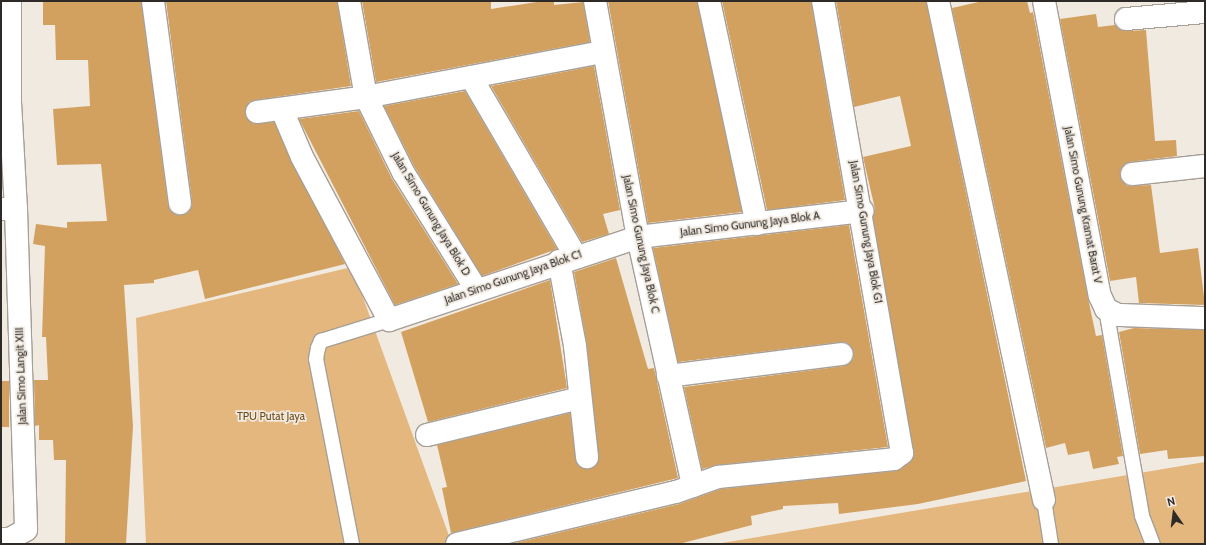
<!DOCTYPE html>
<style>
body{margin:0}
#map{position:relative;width:1206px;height:545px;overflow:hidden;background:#f1eae1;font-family:Cabin,sans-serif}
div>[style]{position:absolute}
.green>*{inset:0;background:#e4b77e}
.building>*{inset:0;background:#d3a15f;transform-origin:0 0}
.roads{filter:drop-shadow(1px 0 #a69f97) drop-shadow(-1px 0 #a69f97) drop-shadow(0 1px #a69f97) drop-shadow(0 -1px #a69f97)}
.service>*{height:14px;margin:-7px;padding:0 7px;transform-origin:7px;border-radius:7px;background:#fff}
.minor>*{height:22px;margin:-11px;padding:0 11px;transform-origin:11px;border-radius:11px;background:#fff}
span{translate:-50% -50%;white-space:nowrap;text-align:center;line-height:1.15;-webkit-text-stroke:3.5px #f1eae1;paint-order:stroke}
.street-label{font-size:11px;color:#2d2a27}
.park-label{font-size:11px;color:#6e4c1a}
.frame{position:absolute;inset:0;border:2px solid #2d2a27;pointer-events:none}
.north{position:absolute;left:1154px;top:493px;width:40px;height:40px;-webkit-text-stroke:3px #f1eae1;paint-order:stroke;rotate:346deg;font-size:11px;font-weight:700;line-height:16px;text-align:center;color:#2d2a27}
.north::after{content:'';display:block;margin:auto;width:14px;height:18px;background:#2d2a27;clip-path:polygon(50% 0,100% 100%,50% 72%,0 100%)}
</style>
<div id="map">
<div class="green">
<div style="clip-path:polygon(352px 267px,452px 544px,146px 544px,136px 318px)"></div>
<div style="clip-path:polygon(1205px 462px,1205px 544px,716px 544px)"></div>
</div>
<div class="building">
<div style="clip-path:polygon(43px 1px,141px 1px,168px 205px,176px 215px,188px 213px,192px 201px,166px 1px,337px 1px,351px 86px,255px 100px,249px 102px,245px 113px,253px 124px,274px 122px,345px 264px,205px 299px,198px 270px,154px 280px,154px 283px,124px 285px,133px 426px,126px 544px,65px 544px,66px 460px,54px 460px,53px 440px,39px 440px,39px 425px,35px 426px,34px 380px,48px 380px,46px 337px,42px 337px,45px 246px,33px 244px,36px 224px,67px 228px,67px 222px,107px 221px,101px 164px,57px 165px,53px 109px,90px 106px,88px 60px,56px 60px,55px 25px,43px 25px)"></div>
<div style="clip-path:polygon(362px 1px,491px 1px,491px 9px,543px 1px,554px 1px,554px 5px,583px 2px,590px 42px,376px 82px)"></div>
<div style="clip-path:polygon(608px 1px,697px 1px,742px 212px,648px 223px)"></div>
<div style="clip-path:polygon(722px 1px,811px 1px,845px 200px,767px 210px)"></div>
<div style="clip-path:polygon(836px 1px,926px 1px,1026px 481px,918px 504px,839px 514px,838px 503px,783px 506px,783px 509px,751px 516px,752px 525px,679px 544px,511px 544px,679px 504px,721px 489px,895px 471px,913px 458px,873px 217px,875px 209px,863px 157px,911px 146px,900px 96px,854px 107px)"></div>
<div style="clip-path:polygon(983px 1px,1027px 1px,1030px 13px,1033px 12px,1088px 298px,1096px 336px,1102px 335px,1123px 456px,1117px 457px,1119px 464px,1093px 469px,1089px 451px,1068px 455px,1065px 443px,1046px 448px,952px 8px)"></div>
<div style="clip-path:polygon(1096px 14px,1098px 27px,1115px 25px,1127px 31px,1146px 30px,1155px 141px,1176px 140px,1177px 156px,1130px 162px,1121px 169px,1120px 176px,1127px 186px,1151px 185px,1160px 253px,1198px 248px,1205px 305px,1139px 303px,1136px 277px,1110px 281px,1060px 19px)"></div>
<div style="clip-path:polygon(594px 66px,620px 210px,603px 214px,609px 234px,582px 242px,491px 86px)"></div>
<div style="clip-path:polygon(465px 91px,557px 249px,482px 276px,414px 166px,384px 106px)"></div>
<div style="clip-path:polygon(359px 111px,392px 179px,458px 284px,395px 305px,299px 119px)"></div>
<div style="clip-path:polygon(849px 225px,888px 447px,717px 465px,702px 469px,684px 387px,844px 366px,853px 359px,854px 352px,847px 343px,840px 342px,678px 362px,653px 248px)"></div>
<div style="clip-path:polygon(616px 258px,648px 369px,654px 368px,678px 478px,451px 533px,442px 488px,447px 487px,437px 445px,570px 413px,577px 464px,588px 469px,598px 462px,587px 345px,574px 272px)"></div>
<div style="clip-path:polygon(550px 280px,567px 388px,428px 422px,401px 332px)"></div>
<div style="clip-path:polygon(1134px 328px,1205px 330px,1205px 456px,1168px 459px,1167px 450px,1140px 454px,1119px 332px)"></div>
<div style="left:1px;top:381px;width:8px;height:46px"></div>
</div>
<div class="roads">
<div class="service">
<div style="left:1106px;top:309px;width:210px;rotate:80.1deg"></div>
<div style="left:1142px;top:516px;width:30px;rotate:69deg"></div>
<div style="left:1044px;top:500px;width:45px;rotate:81deg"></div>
<div style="left:352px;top:544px;width:188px;rotate:-101deg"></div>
<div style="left:316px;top:359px;width:11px;rotate:-80deg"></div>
<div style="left:318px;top:348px;width:8px;rotate:-67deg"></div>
<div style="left:321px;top:341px;width:71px;rotate:-17.2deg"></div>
</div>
<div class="minor">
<div style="left:153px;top:1px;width:204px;rotate:82.4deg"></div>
<div style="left:349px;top:1px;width:97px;rotate:80deg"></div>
<div style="left:366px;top:97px;width:84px;rotate:63.7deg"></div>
<div style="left:403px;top:172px;width:138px;rotate:58deg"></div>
<div style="left:595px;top:1px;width:240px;rotate:79.7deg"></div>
<div style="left:638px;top:237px;width:255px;rotate:77.5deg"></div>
<div style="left:709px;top:1px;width:228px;rotate:77.9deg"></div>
<div style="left:938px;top:1px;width:510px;rotate:78.01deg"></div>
<div style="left:1044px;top:1px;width:300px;rotate:79.3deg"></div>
<div style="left:1100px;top:296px;width:14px;rotate:65deg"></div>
<div style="left:1106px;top:309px;width:13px;rotate:27deg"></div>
<div style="left:1118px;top:315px;width:87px;rotate:2deg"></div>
<div style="left:1126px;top:19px;width:79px;rotate:-5.1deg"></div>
<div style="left:471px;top:77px;width:206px;rotate:59.7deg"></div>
<div style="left:1px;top:102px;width:9px"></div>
<div style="left:10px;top:102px;width:101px;rotate:-90deg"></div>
<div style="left:10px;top:102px;width:107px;rotate:86.8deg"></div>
<div style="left:282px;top:110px;width:51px;rotate:66.9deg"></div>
<div style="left:302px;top:157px;width:185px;rotate:61.9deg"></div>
<div style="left:389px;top:320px;width:262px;rotate:-18.4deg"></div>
<div style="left:638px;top:237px;width:226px;rotate:-6.6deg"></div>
<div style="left:257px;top:112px;width:110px;rotate:-7.8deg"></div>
<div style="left:366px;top:97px;width:240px;rotate:-10.8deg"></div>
<div style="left:1132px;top:174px;width:73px;rotate:-6.3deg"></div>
<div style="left:1px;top:209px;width:15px"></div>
<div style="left:16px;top:209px;width:321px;rotate:88.2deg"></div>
<div style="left:26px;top:530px;width:18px;rotate:151deg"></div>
<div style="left:10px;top:539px;width:9px;rotate:180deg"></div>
<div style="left:559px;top:261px;width:86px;rotate:79.3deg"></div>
<div style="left:575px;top:346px;width:112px;rotate:83.8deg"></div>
<div style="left:668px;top:376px;width:175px;rotate:-7.2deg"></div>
<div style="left:427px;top:435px;width:157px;rotate:-13.6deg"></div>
<div style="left:457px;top:544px;width:225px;rotate:-13.4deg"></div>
<div style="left:676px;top:492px;width:45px;rotate:-19.7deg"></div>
<div style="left:718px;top:477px;width:177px;rotate:-5.8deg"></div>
<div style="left:894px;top:459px;width:10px;rotate:-37deg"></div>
<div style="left:902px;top:453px;width:459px;rotate:-99.9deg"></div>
</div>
</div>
<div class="street-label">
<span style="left:1083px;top:205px;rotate:79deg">Jalan Simo Gunung Kramat Barat V</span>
<span style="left:431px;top:214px;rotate:59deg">Jalan Simo Gunung Jaya Blok D</span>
<span style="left:750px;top:224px;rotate:-7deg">Jalan Simo Gunung Jaya Blok A</span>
<span style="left:866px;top:232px;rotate:80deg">Jalan Simo Gunung Jaya Blok G1</span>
<span style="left:641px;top:244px;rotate:78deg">Jalan Simo Gunung Jaya Blok C</span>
<span style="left:513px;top:277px;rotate:-19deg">Jalan Simo Gunung Jaya Blok C1</span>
<span style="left:21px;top:376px;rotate:-92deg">Jalan Simo Langit XIII</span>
</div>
<div class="park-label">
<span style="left:271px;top:416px">TPU Putat Jaya</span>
</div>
<div class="frame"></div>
<div class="north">N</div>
</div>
